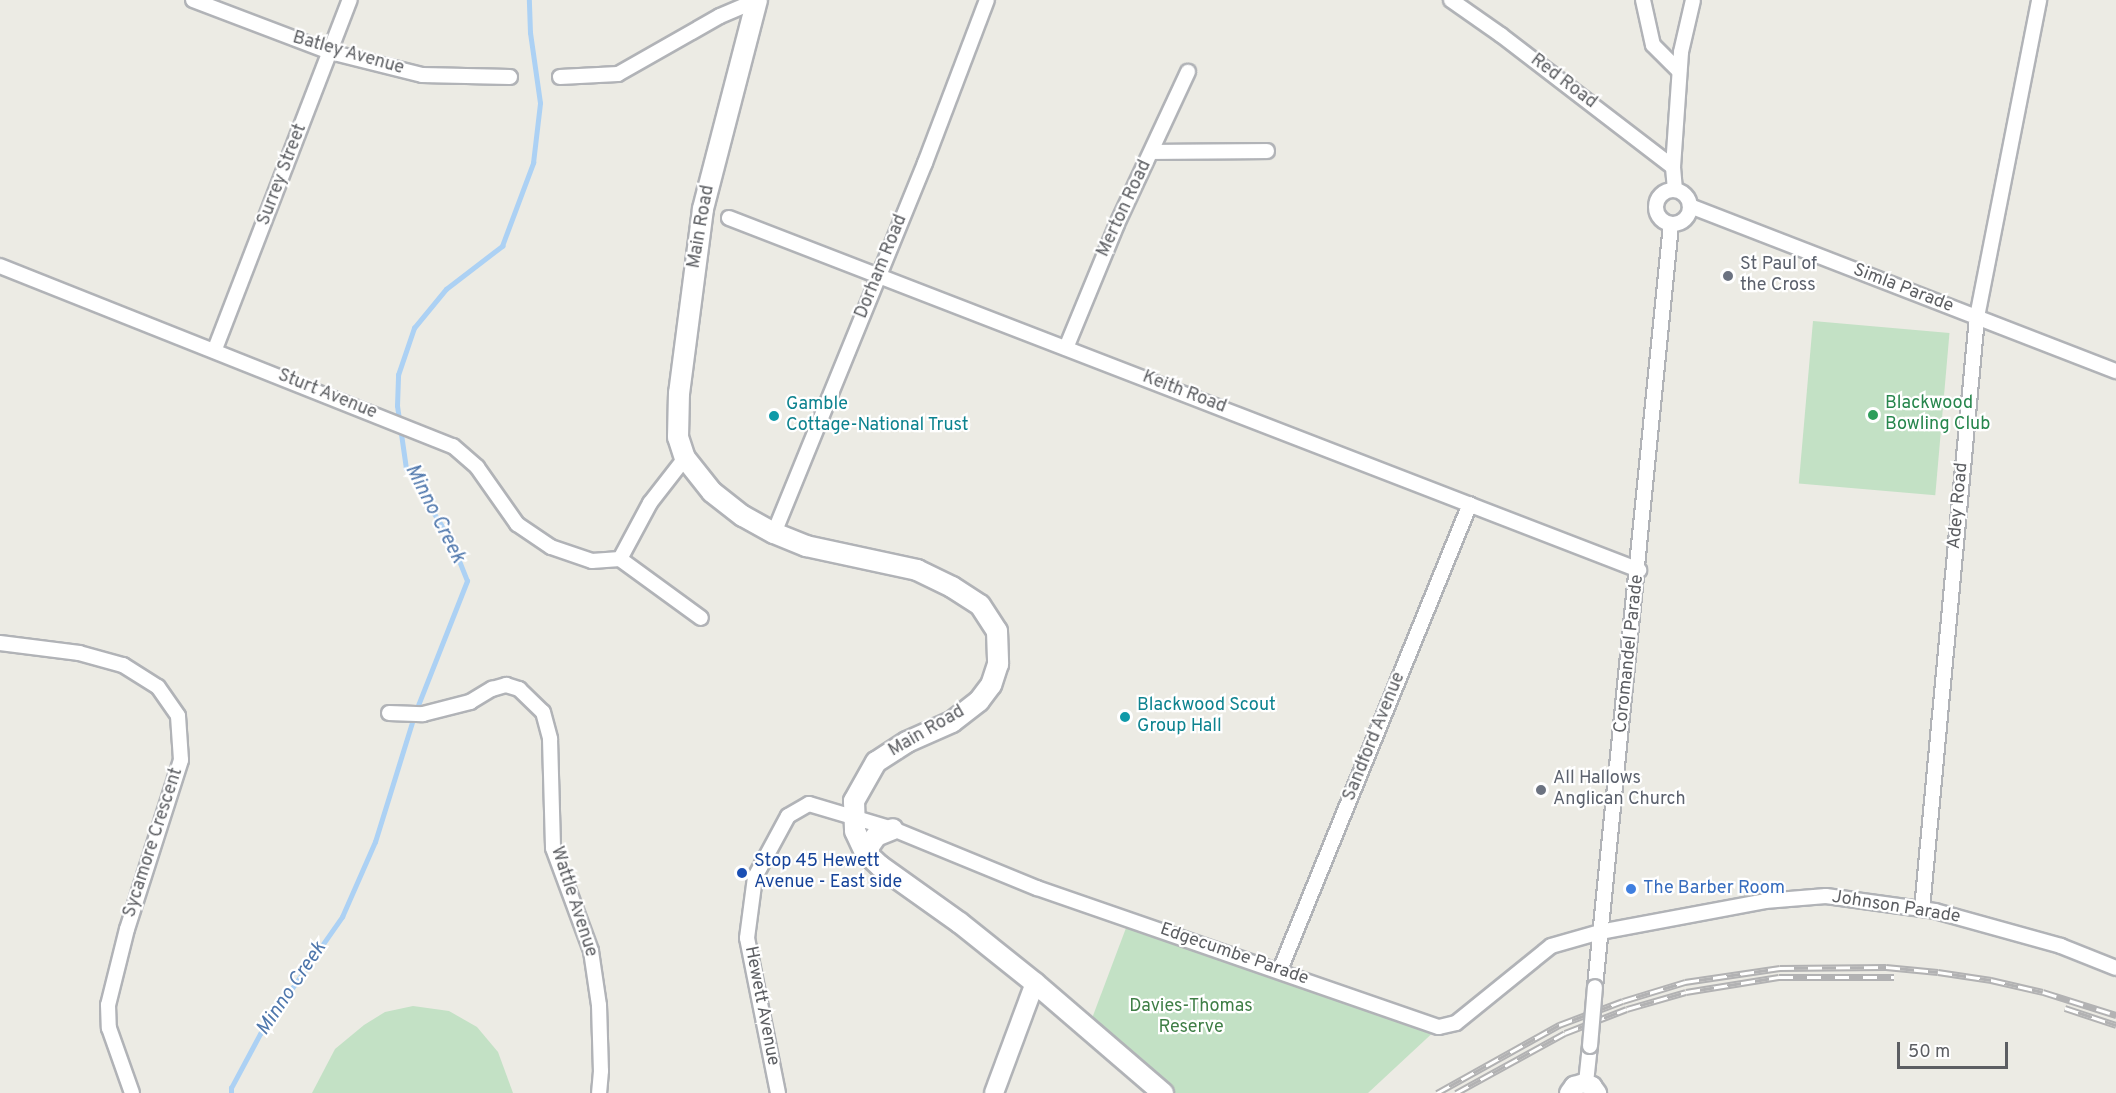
<!DOCTYPE html>
<style>
body{margin:0}
#map{position:relative;width:2116px;height:1093px;overflow:hidden;background:#ecebe4;font-family:Overpass,sans-serif}
div>[style]{position:absolute}
.green>*{inset:0;background:#c3e1c5;transform-origin:0 0}
.stream>*{height:4.5px;margin:-2.25px;padding:0 2.25px;transform-origin:2.25px;border-radius:2.25px;background:#acd1f4}
.roads{filter:drop-shadow(2px 0 #b1b3b7) drop-shadow(-2px 0 #b1b3b7) drop-shadow(0 2px #b1b3b7) drop-shadow(0 -2px #b1b3b7)}
.minor>*{height:14px;margin:-7px;padding:0 7px;transform-origin:7px;border-radius:7px;background:#fff}
.minor>.ring{margin:-7px;padding:0;box-sizing:content-box;background:none;border:14px solid #fff;border-radius:50%}
.tertiary>*{height:18px;margin:-9px;padding:0 9px;transform-origin:9px;border-radius:9px;background:#fff}
.secondary>*{height:20px;margin:-10px;padding:0 10px;transform-origin:10px;border-radius:10px;background:#fff}
.rail>*{height:7px;margin-top:-3.5px;transform-origin:0;background:repeating-linear-gradient(90deg,#fff 0 14px,#b2b2b3 0 28px);box-sizing:border-box;border-block:2px solid #b2b2b3}
.bridges{filter:drop-shadow(2px 0 #b1b3b7) drop-shadow(-2px 0 #b1b3b7) drop-shadow(0 2px #b1b3b7) drop-shadow(0 -2px #b1b3b7)}
.minor-bridge>*{height:14px;margin:-7px;padding:0 7px;transform-origin:7px;border-radius:7px;background:#fff}
.dots>*{width:16px;height:16px;translate:-50% -50%;box-sizing:border-box;border:3px solid #fff;border-radius:50%}
span{translate:-50% -50%;white-space:nowrap;text-align:center;line-height:1.15;-webkit-text-stroke:4.5px #fff;paint-order:stroke}
.street-label{font-size:18px;color:#5c5e62}
.worship-label{font-size:18px;color:#5b616d}
.left{translate:0 -50%;text-align:left}
.leisure-label{font-size:18px;color:#27864d}
.culture-label{font-size:18px;color:#0d838f}
.transit-label{font-size:18px;color:#164399}
.shop-label{font-size:18px;color:#366cbe}
.park-label{font-size:18px;color:#3f7e46}
.water-label{font-size:20px;color:#4f77ac;font-style:italic}
.scale{position:absolute;left:1897px;top:1042px;width:111px;height:27px;box-sizing:border-box;border:3px solid #5c5e62;border-top:0;padding-left:8px;font-size:18px;line-height:21px;white-space:nowrap;color:#5c5e62;-webkit-text-stroke:4px #fff;paint-order:stroke}
</style>
<div id="map">
<div class="green">
<div style="left:1813px;top:321px;width:137px;height:163px;rotate:5deg"></div>
<div style="clip-path:polygon(1129px 920px,1439px 1027px,1368px 1093px,1163px 1093px,1088px 1029px)"></div>
<div style="clip-path:polygon(413px 1006px,449px 1011px,477px 1027px,498px 1052px,513px 1093px,312px 1093px,335px 1049px,364px 1025px,385px 1012px)"></div>
</div>
<div class="stream">
<div style="left:231px;top:1093px;width:5px;rotate:-90deg"></div>
<div style="left:231px;top:1088px;width:61px;rotate:-61.8deg"></div>
<div style="left:260px;top:1034px;width:143px;rotate:-55deg"></div>
<div style="left:342px;top:917px;width:82px;rotate:-66.3deg"></div>
<div style="left:375px;top:842px;width:135px;rotate:-72.8deg"></div>
<div style="left:415px;top:713px;width:142px;rotate:-68.5deg"></div>
<div style="left:467px;top:581px;width:43px;rotate:-111.8deg"></div>
<div style="left:451px;top:541px;width:85px;rotate:-122deg"></div>
<div style="left:406px;top:469px;width:64px;rotate:-98.1deg"></div>
<div style="left:397px;top:406px;width:31px;rotate:-88deg"></div>
<div style="left:398px;top:375px;width:50px;rotate:-71.2deg"></div>
<div style="left:414px;top:328px;width:50px;rotate:-50.6deg"></div>
<div style="left:446px;top:289px;width:71px;rotate:-37.5deg"></div>
<div style="left:502px;top:246px;width:89px;rotate:-69.5deg"></div>
<div style="left:533px;top:163px;width:60px;rotate:-83.3deg"></div>
<div style="left:540px;top:103px;width:71px;rotate:-98.1deg"></div>
<div style="left:530px;top:33px;width:33px;rotate:-92deg"></div>
</div>
<div class="roads">
<div class="minor">
<div style="left:193px;top:0;width:147px;rotate:20.8deg"></div>
<div style="left:330px;top:52px;width:95px;rotate:14deg"></div>
<div style="left:422px;top:75px;width:88px;rotate:1.3deg"></div>
<div style="left:1451px;top:0;width:61px;rotate:35deg"></div>
<div style="left:1501px;top:35px;width:217px;rotate:37.5deg"></div>
<div style="left:1643px;top:0;width:46px;rotate:77.5deg"></div>
<div style="left:1653px;top:45px;width:37px;rotate:45deg"></div>
<div style="left:560px;top:77px;width:58px;rotate:-3deg"></div>
<div style="left:618px;top:74px;width:117px;rotate:-29.6deg"></div>
<div style="left:720px;top:16px;width:39px;rotate:-23deg"></div>
<div style="left:1152px;top:152px;width:115px;rotate:-0.5deg"></div>
<div style="left:1675px;top:190px;width:23px;rotate:-95deg"></div>
<div style="left:1673px;top:167px;width:115px;rotate:-86deg"></div>
<div style="left:1681px;top:52px;width:53px;rotate:-77deg"></div>
<div class="ring" style="left:1656px;top:190px;width:20px;height:20px"></div>
<div style="left:1690px;top:206px;width:457px;rotate:21.2deg"></div>
<div style="left:729px;top:218px;width:976px;rotate:21.15deg"></div>
<div style="left:0;top:266px;width:487px;rotate:21.7deg"></div>
<div style="left:453px;top:446px;width:32px;rotate:41deg"></div>
<div style="left:477px;top:467px;width:70px;rotate:54.9deg"></div>
<div style="left:517px;top:524px;width:41px;rotate:34.1deg"></div>
<div style="left:551px;top:547px;width:43px;rotate:18.9deg"></div>
<div style="left:592px;top:561px;width:28px;rotate:-4deg"></div>
<div style="left:1066px;top:348px;width:134px;rotate:-67.6deg"></div>
<div style="left:1117px;top:224px;width:168px;rotate:-65deg"></div>
<div style="left:215px;top:349px;width:374px;rotate:-68.9deg"></div>
<div style="left:774px;top:533px;width:400px;rotate:-67.8deg"></div>
<div style="left:925px;top:163px;width:174px;rotate:-69.2deg"></div>
<div style="left:620px;top:559px;width:64px;rotate:-61.8deg"></div>
<div style="left:650px;top:503px;width:57px;rotate:-52.1deg"></div>
<div style="left:620px;top:559px;width:100px;rotate:36.1deg"></div>
<div style="left:0;top:643px;width:80px;rotate:7.2deg"></div>
<div style="left:79px;top:653px;width:46px;rotate:15.3deg"></div>
<div style="left:123px;top:665px;width:41px;rotate:32.2deg"></div>
<div style="left:158px;top:687px;width:35px;rotate:55deg"></div>
<div style="left:178px;top:716px;width:44px;rotate:86.1deg"></div>
<div style="left:181px;top:760px;width:177px;rotate:107.7deg"></div>
<div style="left:127px;top:929px;width:78px;rotate:104deg"></div>
<div style="left:108px;top:1005px;width:23px;rotate:88deg"></div>
<div style="left:109px;top:1028px;width:69px;rotate:70.5deg"></div>
<div style="left:389px;top:713px;width:34px;rotate:2deg"></div>
<div style="left:423px;top:714px;width:49px;rotate:-14.3deg"></div>
<div style="left:470px;top:702px;width:26px;rotate:-31deg"></div>
<div style="left:492px;top:689px;width:15px;rotate:-16deg"></div>
<div style="left:506px;top:685px;width:14px;rotate:17deg"></div>
<div style="left:519px;top:689px;width:33px;rotate:44deg"></div>
<div style="left:543px;top:712px;width:28px;rotate:75deg"></div>
<div style="left:550px;top:739px;width:109px;rotate:88.4deg"></div>
<div style="left:553px;top:848px;width:110px;rotate:69.7deg"></div>
<div style="left:591px;top:951px;width:55px;rotate:81.6deg"></div>
<div style="left:599px;top:1005px;width:66px;rotate:88.3deg"></div>
<div style="left:601px;top:1071px;width:22px;rotate:95deg"></div>
<div style="left:1922px;top:909px;width:595px;rotate:-84.69deg"></div>
<div style="left:1977px;top:317px;width:323px;rotate:-78.9deg"></div>
<div style="left:1280px;top:970px;width:503px;rotate:-67.82deg"></div>
<div style="left:1595px;top:987px;width:767px;rotate:-84.31deg"></div>
<div style="left:1586px;top:1083px;width:37px;rotate:-84deg"></div>
<div style="left:778px;top:1093px;width:158px;rotate:-101.3deg"></div>
<div style="left:747px;top:938px;width:62px;rotate:-82.5deg"></div>
<div style="left:755px;top:877px;width:69px;rotate:-61.6deg"></div>
<div style="left:788px;top:816px;width:24px;rotate:-30deg"></div>
<div style="left:809px;top:804px;width:88px;rotate:16.6deg"></div>
<div style="left:893px;top:829px;width:156px;rotate:22.3deg"></div>
<div style="left:1037px;top:888px;width:425px;rotate:19.1deg"></div>
<div style="left:1439px;top:1027px;width:17px;rotate:-13deg"></div>
<div style="left:1456px;top:1023px;width:122px;rotate:-39deg"></div>
<div style="left:1551px;top:946px;width:51px;rotate:-15.9deg"></div>
<div style="left:1600px;top:932px;width:168px;rotate:-10.6deg"></div>
<div style="left:1765px;top:901px;width:61px;rotate:-4.7deg"></div>
<div style="left:1826px;top:896px;width:110px;rotate:7.8deg"></div>
<div style="left:1935px;top:911px;width:131px;rotate:15.5deg"></div>
<div style="left:2061px;top:946px;width:59px;rotate:21.8deg"></div>
</div>
<div class="tertiary">
<div style="left:994px;top:1093px;width:117px;rotate:-69.6deg"></div>
<div style="left:1569px;top:1093px;width:9px;rotate:-54deg"></div>
<div style="left:1574px;top:1086px;width:10px;rotate:-17deg"></div>
<div style="left:1584px;top:1083px;width:9px;rotate:21deg"></div>
<div style="left:1592px;top:1086px;width:9px;rotate:54deg"></div>
</div>
<div class="secondary">
<div style="left:757px;top:0;width:216px;rotate:104.5deg"></div>
<div style="left:703px;top:209px;width:186px;rotate:97.4deg"></div>
<div style="left:679px;top:393px;width:44px;rotate:91.3deg"></div>
<div style="left:678px;top:437px;width:22px;rotate:72deg"></div>
<div style="left:685px;top:458px;width:43px;rotate:51.5deg"></div>
<div style="left:712px;top:492px;width:39px;rotate:38deg"></div>
<div style="left:743px;top:516px;width:35px;rotate:29deg"></div>
<div style="left:774px;top:533px;width:35px;rotate:22deg"></div>
<div style="left:806px;top:546px;width:114px;rotate:12.2deg"></div>
<div style="left:917px;top:570px;width:39px;rotate:26deg"></div>
<div style="left:952px;top:587px;width:33px;rotate:33deg"></div>
<div style="left:980px;top:605px;width:31px;rotate:57deg"></div>
<div style="left:997px;top:631px;width:33px;rotate:88deg"></div>
<div style="left:998px;top:664px;width:22px;rotate:108deg"></div>
<div style="left:991px;top:685px;width:20px;rotate:127deg"></div>
<div style="left:979px;top:701px;width:34px;rotate:142deg"></div>
<div style="left:952px;top:722px;width:49px;rotate:156deg"></div>
<div style="left:907px;top:742px;width:37px;rotate:147deg"></div>
<div style="left:876px;top:762px;width:45px;rotate:119.4deg"></div>
<div style="left:854px;top:801px;width:30px;rotate:88deg"></div>
<div style="left:855px;top:831px;width:23px;rotate:65deg"></div>
<div style="left:865px;top:852px;width:21px;rotate:43deg"></div>
<div style="left:880px;top:866px;width:98px;rotate:35.5deg"></div>
<div style="left:960px;top:923px;width:96px;rotate:38.7deg"></div>
<div style="left:1035px;top:983px;width:169px;rotate:40.7deg"></div>
<div style="left:865px;top:852px;width:19px;rotate:-55deg"></div>
<div style="left:876px;top:836px;width:18px;rotate:-22deg"></div>
</div>
</div>
<div class="rail">
<div style="left:2065px;top:1008px;width:54px;rotate:18.4deg"></div>
<div style="left:1437px;top:1093px;width:140px;rotate:-29.1deg"></div>
<div style="left:1559px;top:1025px;width:68px;rotate:-20.6deg"></div>
<div style="left:1623px;top:1001px;width:65px;rotate:-17deg"></div>
<div style="left:1685px;top:982px;width:96px;rotate:-8.4deg"></div>
<div style="left:1780px;top:968px;width:106px;rotate:-0.5deg"></div>
<div style="left:1886px;top:967px;width:52px;rotate:5.5deg"></div>
<div style="left:1938px;top:972px;width:54px;rotate:8.6deg"></div>
<div style="left:1991px;top:980px;width:53px;rotate:13deg"></div>
<div style="left:2043px;top:992px;width:77px;rotate:17.5deg"></div>
<div style="left:1456px;top:1093px;width:124px;rotate:-28.8deg"></div>
<div style="left:1565px;top:1033px;width:66px;rotate:-21.2deg"></div>
<div style="left:1627px;top:1009px;width:61px;rotate:-16.1deg"></div>
<div style="left:1686px;top:992px;width:94px;rotate:-9.2deg"></div>
<div style="left:1779px;top:977px;width:115px"></div>
</div>
<div class="bridges">
<div class="minor-bridge">
<div style="left:1590px;top:1046px;width:59px;rotate:-85.2deg"></div>
</div>
</div>
<div class="dots">
<div style="left:1728px;top:276px;background:#6b7280"></div>
<div style="left:1873px;top:415px;background:#2e9e5b"></div>
<div style="left:774px;top:416px;background:#0f9aa8"></div>
<div style="left:1125px;top:717px;background:#0f9aa8"></div>
<div style="left:1541px;top:790px;background:#6b7280"></div>
<div style="left:742px;top:873px;background:#1a4fb4"></div>
<div style="left:1631px;top:889px;background:#3f7fe0"></div>
</div>
<div class="street-label">
<span style="left:348px;top:54px;rotate:16deg">Batley Avenue</span>
<span style="left:1563px;top:82px;rotate:37deg">Red Road</span>
<span style="left:283px;top:175px;rotate:-69deg">Surrey Street</span>
<span style="left:1125px;top:209px;rotate:-65deg">Merton Road</span>
<span style="left:702px;top:227px;rotate:-80deg">Main Road</span>
<span style="left:882px;top:267px;rotate:-68deg">Dorham Road</span>
<span style="left:1903px;top:289px;rotate:21deg">Simla Parade</span>
<span style="left:1184px;top:393px;rotate:21deg">Keith Road</span>
<span style="left:327px;top:395px;rotate:22deg">Sturt Avenue</span>
<span style="left:1959px;top:506px;rotate:-85deg">Adey Road</span>
<span style="left:1630px;top:654px;rotate:-84deg">Coromandel Parade</span>
<span style="left:927px;top:732px;rotate:-30deg">Main Road</span>
<span style="left:1375px;top:737px;rotate:-68deg">Sandford Avenue</span>
<span style="left:154px;top:843px;rotate:-72deg">Sycamore Crescent</span>
<span style="left:573px;top:902px;rotate:72deg">Wattle Avenue</span>
<span style="left:1896px;top:908px;rotate:9deg">Johnson Parade</span>
<span style="left:1234px;top:955px;rotate:19deg">Edgecumbe Parade</span>
<span style="left:761px;top:1006px;rotate:79deg">Hewett Avenue</span>
</div>
<div class="worship-label">
<span class="left" style="left:1740px;top:276px">St Paul of<br>the Cross</span>
<span class="left" style="left:1553px;top:790px">All Hallows<br>Anglican Church</span>
</div>
<div class="leisure-label">
<span class="left" style="left:1885px;top:415px">Blackwood<br>Bowling Club</span>
</div>
<div class="culture-label">
<span class="left" style="left:786px;top:416px">Gamble<br>Cottage-National Trust</span>
<span class="left" style="left:1137px;top:717px">Blackwood Scout<br>Group Hall</span>
</div>
<div class="transit-label">
<span class="left" style="left:754px;top:873px">Stop 45 Hewett<br>Avenue - East side</span>
</div>
<div class="shop-label">
<span class="left" style="left:1643px;top:889px">The Barber Room</span>
</div>
<div class="park-label">
<span style="left:1191px;top:1018px">Davies-Thomas<br>Reserve</span>
</div>
<div class="water-label">
<span style="left:434px;top:514px;rotate:63deg">Minno Creek</span>
<span style="left:292px;top:989px;rotate:-56deg">Minno Creek</span>
</div>
<div class="scale">50 m</div>
</div>
